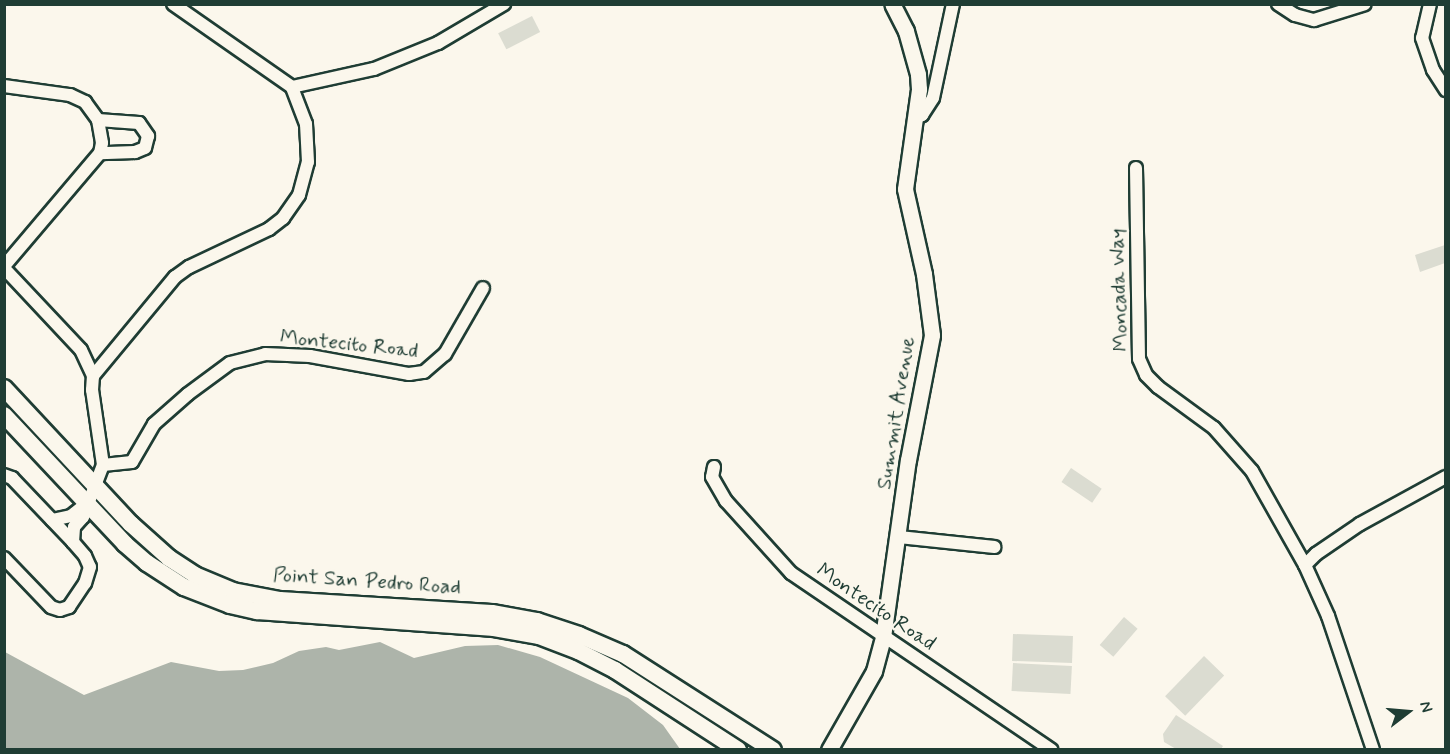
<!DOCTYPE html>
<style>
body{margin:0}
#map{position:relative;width:1450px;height:754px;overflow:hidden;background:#fbf7ec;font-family:Mynerve,sans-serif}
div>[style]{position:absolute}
.green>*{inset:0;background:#dbdcd1;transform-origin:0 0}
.water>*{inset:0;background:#adb4aa}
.roads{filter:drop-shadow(2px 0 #1f3d34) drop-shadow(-2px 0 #1f3d34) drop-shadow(0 2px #1f3d34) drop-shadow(0 -2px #1f3d34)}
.minor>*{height:12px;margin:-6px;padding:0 6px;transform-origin:6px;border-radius:6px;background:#fbf7ec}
.tertiary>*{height:15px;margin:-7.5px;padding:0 7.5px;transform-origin:7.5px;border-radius:7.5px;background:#fbf7ec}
.secondary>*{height:16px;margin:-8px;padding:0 8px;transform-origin:8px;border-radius:8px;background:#fbf7ec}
span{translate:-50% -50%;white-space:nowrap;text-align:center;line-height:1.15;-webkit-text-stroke:4.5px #fbf7ec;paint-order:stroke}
.street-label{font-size:21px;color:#1f3d34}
.frame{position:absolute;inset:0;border:6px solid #1f3d34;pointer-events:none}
.north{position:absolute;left:1378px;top:682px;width:60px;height:60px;-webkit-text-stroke:4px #fbf7ec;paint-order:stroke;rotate:74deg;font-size:16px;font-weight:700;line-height:24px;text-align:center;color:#1f3d34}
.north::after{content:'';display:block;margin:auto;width:21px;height:27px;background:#1f3d34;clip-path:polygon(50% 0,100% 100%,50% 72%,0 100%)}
</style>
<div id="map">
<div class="green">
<div style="left:532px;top:16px;width:18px;height:38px;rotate:63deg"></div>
<div style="clip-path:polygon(1445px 245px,1445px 263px,1420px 272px,1415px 255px)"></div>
<div style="left:1071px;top:468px;width:37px;height:17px;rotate:34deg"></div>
<div style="left:1124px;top:617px;width:18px;height:37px;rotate:41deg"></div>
<div style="left:1013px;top:634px;width:60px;height:27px;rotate:2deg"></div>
<div style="left:1204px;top:656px;width:28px;height:56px;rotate:44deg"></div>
<div style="left:1013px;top:663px;width:59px;height:28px;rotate:3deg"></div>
<div style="clip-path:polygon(1176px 715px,1223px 746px,1221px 749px,1176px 749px,1164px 742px,1163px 734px)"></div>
</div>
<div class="water">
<div style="clip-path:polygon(380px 642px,414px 658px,465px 646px,498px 645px,540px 657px,628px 698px,663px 725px,680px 749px,5px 749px,5px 652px,84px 695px,171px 662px,219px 671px,243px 670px,273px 663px,299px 651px,326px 647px,339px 650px)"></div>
</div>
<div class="roads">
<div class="minor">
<div style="left:1278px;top:4px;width:20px;rotate:33deg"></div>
<div style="left:1295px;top:15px;width:20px;rotate:15deg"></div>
<div style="left:1314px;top:20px;width:53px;rotate:-17.4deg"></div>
<div style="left:1430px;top:4px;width:35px;rotate:103deg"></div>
<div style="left:1422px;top:38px;width:34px;rotate:71deg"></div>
<div style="left:1433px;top:70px;width:24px;rotate:57deg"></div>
<div style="left:4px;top:86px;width:67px;rotate:7.8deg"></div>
<div style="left:70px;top:95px;width:17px;rotate:25deg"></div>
<div style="left:85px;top:102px;width:22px;rotate:54deg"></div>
<div style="left:98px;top:120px;width:23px;rotate:80deg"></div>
<div style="left:102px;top:143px;width:10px;rotate:101deg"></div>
<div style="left:100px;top:153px;width:148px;rotate:130.3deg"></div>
<div style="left:292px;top:87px;width:84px;rotate:-12.4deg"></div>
<div style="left:374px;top:69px;width:69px;rotate:-22.1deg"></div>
<div style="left:438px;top:43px;width:77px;rotate:-30.6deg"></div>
<div style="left:915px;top:118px;width:8px;rotate:-23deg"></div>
<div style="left:922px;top:115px;width:20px;rotate:-57deg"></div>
<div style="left:933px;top:98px;width:96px;rotate:-78deg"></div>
<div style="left:98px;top:120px;width:41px;rotate:4.2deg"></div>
<div style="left:139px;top:123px;width:16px;rotate:55deg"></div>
<div style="left:148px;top:136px;width:12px;rotate:104deg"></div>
<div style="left:145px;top:148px;width:11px;rotate:158deg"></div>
<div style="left:135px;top:152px;width:35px;rotate:178deg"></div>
<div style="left:1136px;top:168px;width:191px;rotate:89.1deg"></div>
<div style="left:1139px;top:359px;width:17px;rotate:66deg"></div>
<div style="left:1146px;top:375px;width:17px;rotate:45deg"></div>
<div style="left:1158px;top:387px;width:69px;rotate:36.2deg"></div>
<div style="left:1214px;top:428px;width:57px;rotate:48.5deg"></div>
<div style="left:1252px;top:471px;width:108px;rotate:60.6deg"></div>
<div style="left:1305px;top:565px;width:56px;rotate:65.7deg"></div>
<div style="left:1328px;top:616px;width:141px;rotate:71.4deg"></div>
<div style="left:4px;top:268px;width:112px;rotate:46.8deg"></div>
<div style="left:81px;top:350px;width:29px;rotate:65deg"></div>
<div style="left:103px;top:465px;width:29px;rotate:-6deg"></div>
<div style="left:132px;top:462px;width:44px;rotate:-59.9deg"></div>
<div style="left:154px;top:424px;width:45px;rotate:-41.4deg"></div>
<div style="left:188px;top:394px;width:52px;rotate:-36.4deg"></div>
<div style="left:230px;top:363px;width:36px;rotate:-14deg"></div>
<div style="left:265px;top:354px;width:45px;rotate:2.5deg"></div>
<div style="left:310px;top:356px;width:101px;rotate:10.3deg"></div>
<div style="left:409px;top:374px;width:15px;rotate:-8deg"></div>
<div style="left:424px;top:372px;width:28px;rotate:-41deg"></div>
<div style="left:445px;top:354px;width:76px;rotate:-60.1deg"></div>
<div style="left:714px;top:467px;width:10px;rotate:101deg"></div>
<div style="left:712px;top:477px;width:28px;rotate:60deg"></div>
<div style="left:726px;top:501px;width:97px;rotate:47.9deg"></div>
<div style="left:791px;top:573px;width:315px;rotate:34.2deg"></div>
<div style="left:4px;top:475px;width:9px;rotate:21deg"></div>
<div style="left:12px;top:478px;width:88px;rotate:46.4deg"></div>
<div style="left:73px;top:542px;width:18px;rotate:49deg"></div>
<div style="left:85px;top:556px;width:12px;rotate:66deg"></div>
<div style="left:90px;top:567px;width:17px;rotate:107deg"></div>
<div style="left:85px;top:583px;width:29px;rotate:124deg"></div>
<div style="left:69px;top:607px;width:9px;rotate:162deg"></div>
<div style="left:60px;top:610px;width:9px;rotate:-162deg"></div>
<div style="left:51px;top:607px;width:68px;rotate:-133.8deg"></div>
<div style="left:52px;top:520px;width:19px;rotate:-12deg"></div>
<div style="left:71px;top:516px;width:19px;rotate:-39deg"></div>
<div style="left:899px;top:537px;width:96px;rotate:6deg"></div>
<div style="left:73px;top:542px;width:15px;rotate:-86deg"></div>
<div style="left:74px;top:527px;width:13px;rotate:-48deg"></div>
<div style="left:83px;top:517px;width:56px;rotate:-69deg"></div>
<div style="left:103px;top:465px;width:76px;rotate:-98.3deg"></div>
<div style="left:92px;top:390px;width:14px;rotate:-86deg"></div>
<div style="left:93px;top:376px;width:129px;rotate:-50.4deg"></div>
<div style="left:175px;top:277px;width:17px;rotate:-36deg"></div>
<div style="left:189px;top:267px;width:89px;rotate:-25.4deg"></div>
<div style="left:269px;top:229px;width:18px;rotate:-38deg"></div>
<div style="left:283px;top:218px;width:28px;rotate:-55deg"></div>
<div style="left:299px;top:195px;width:34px;rotate:-75deg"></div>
<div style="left:308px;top:162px;width:38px;rotate:-93deg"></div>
<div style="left:306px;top:124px;width:40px;rotate:-111deg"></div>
<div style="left:292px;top:87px;width:145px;rotate:-145.1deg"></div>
<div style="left:1305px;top:565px;width:16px;rotate:-45deg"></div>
<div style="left:1316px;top:554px;width:53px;rotate:-34.3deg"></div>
<div style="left:1360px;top:524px;width:98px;rotate:-28.7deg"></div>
</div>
<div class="tertiary">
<div style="left:829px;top:750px;width:91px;rotate:-60.3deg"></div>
<div style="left:874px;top:671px;width:35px;rotate:-75deg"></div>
<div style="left:883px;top:637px;width:179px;rotate:-82deg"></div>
<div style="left:908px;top:460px;width:127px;rotate:-79.1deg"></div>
<div style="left:932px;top:335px;width:62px;rotate:-97.5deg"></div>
<div style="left:924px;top:274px;width:87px;rotate:-102.6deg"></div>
<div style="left:905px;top:189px;width:101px;rotate:-82deg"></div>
<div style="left:919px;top:89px;width:15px;rotate:-94deg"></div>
<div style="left:918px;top:74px;width:45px;rotate:-105.6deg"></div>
<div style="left:906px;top:31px;width:30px;rotate:-117deg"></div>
</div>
<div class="secondary">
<div style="left:4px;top:388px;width:186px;rotate:47deg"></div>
<div style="left:131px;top:524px;width:51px;rotate:41.8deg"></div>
<div style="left:169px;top:558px;width:31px;rotate:33deg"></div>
<div style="left:195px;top:575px;width:41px;rotate:22.8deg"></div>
<div style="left:233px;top:591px;width:48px;rotate:10.8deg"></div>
<div style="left:280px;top:600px;width:212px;rotate:3.5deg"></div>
<div style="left:492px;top:613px;width:46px;rotate:10.1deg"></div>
<div style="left:537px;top:621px;width:44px;rotate:18.4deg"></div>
<div style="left:579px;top:635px;width:48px;rotate:23.4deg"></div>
<div style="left:623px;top:654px;width:178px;rotate:32.6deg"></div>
<div style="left:4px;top:415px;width:177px;rotate:46.8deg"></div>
<div style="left:125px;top:544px;width:29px;rotate:41deg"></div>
<div style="left:147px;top:563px;width:44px;rotate:33deg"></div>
<div style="left:184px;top:587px;width:49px;rotate:21.4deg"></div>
<div style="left:230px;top:605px;width:28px;rotate:13deg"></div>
<div style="left:257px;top:611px;width:238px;rotate:4.1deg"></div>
<div style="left:494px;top:628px;width:46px;rotate:10.1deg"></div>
<div style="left:539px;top:636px;width:42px;rotate:21deg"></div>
<div style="left:578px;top:651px;width:42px;rotate:27.2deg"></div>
<div style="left:615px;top:670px;width:147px;rotate:33deg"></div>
</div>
</div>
<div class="street-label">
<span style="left:1119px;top:290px;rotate:-92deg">Moncada Way</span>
<span style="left:349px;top:344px;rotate:6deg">Montecito Road</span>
<span style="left:896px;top:413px;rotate:-81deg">Summit Avenue</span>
<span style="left:367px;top:581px;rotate:4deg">Point San Pedro Road</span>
<span style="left:876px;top:607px;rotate:34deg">Montecito Road</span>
</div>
<div class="frame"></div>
<div class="north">N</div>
</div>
